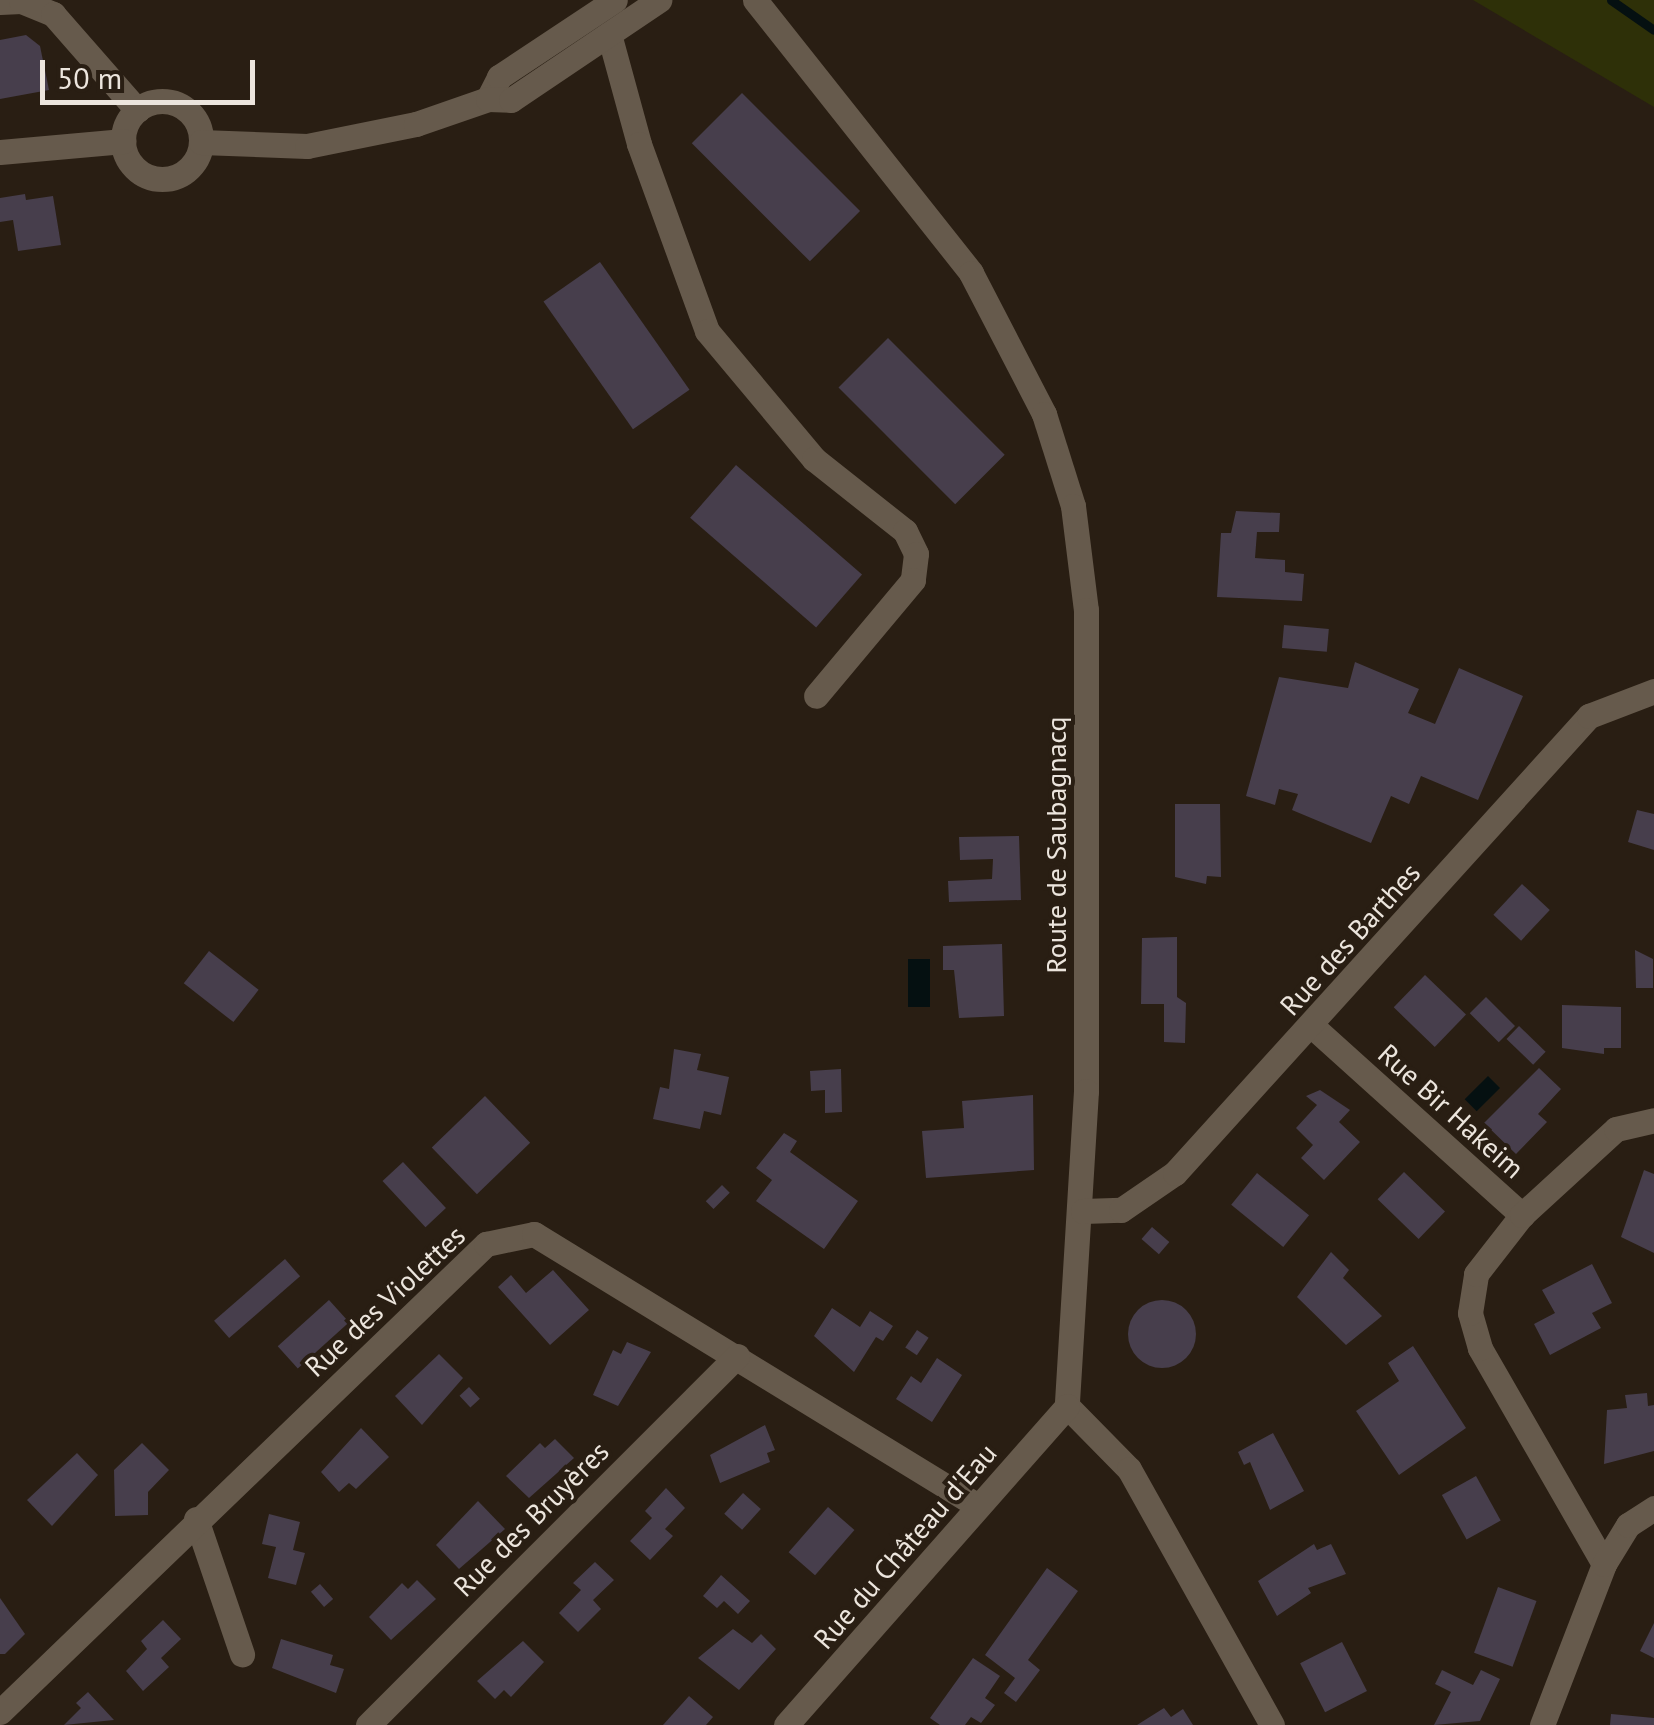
<!DOCTYPE html>
<meta charset="utf-8">
<style>
body{margin:0}
#map{position:relative;width:1654px;height:1725px;overflow:hidden;background:#291e13;font-family:"PT Sans",sans-serif}
div>[style]{position:absolute}
.green>*{inset:0;background:#2e3008}
.water>*{inset:0;background:#051011;transform-origin:0 0}
.stream>*{height:9px;margin:-4.5px;padding:0 4.5px;transform-origin:4.5px;border-radius:4.5px;background:#051011}
.building>*{inset:0;background:#473e4c;transform-origin:0 0}
.round{border-radius:50%}
.street>*{height:25px;margin:-12.5px;padding:0 12.5px;transform-origin:12.5px;border-radius:12.5px;background:#665a4c}
.street>.ring{margin:-12.5px;padding:0;box-sizing:content-box;background:none;border:25px solid #665a4c;border-radius:50%}
span{translate:-50% -50%;white-space:nowrap;text-align:center;line-height:1.15;-webkit-text-stroke:8px #291e13;paint-order:stroke}
.street-label{font-size:28px;color:#ece5dd}
.scale{position:absolute;left:40px;top:60px;width:215px;height:45px;box-sizing:border-box;border:5px solid #ece5dd;border-top:0;padding-left:12px;font-size:30px;line-height:35px;white-space:nowrap;color:#ece5dd;-webkit-text-stroke:8px #291e13;paint-order:stroke}
</style>
<div id="map">
<div class="green">
<div style="clip-path:polygon(1473px 0,1654px 0,1654px 107px,1566px 55px)"></div>
</div>
<div class="water">
<div style="left:908px;top:959px;width:22px;height:48px"></div>
<div style="left:1488px;top:1076px;width:17px;height:33px;rotate:45deg"></div>
</div>
<div class="stream">
<div style="left:1611px;top:0;width:52px;rotate:34.9deg"></div>
</div>
<div class="building">
<div style="clip-path:polygon(26px 35px,40px 46px,49px 90px,0 99px,0 40px)"></div>
<div style="left:742px;top:93px;width:167px;height:71px;rotate:45deg"></div>
<div style="clip-path:polygon(25px 194px,26px 200px,53px 196px,61px 245px,18px 251px,13px 220px,0 222px,0 198px)"></div>
<div style="left:600px;top:262px;width:156px;height:69px;rotate:55deg"></div>
<div style="left:888px;top:338px;width:165px;height:70px;rotate:45deg"></div>
<div style="left:736px;top:465px;width:167px;height:70px;rotate:41deg"></div>
<div style="clip-path:polygon(1236px 511px,1280px 513px,1279px 532px,1257px 532px,1255px 558px,1285px 560px,1285px 572px,1304px 574px,1302px 601px,1217px 597px,1221px 533px,1231px 533px)"></div>
<div style="left:1284px;top:625px;width:45px;height:23px;rotate:5deg"></div>
<div style="clip-path:polygon(1355px 662px,1419px 689px,1408px 713px,1435px 724px,1459px 668px,1523px 696px,1478px 800px,1421px 776px,1409px 804px,1391px 796px,1371px 843px,1292px 810px,1298px 794px,1279px 789px,1275px 805px,1246px 796px,1279px 677px,1348px 688px)"></div>
<div style="clip-path:polygon(1175px 804px,1220px 804px,1221px 877px,1207px 876px,1206px 884px,1175px 877px)"></div>
<div style="clip-path:polygon(1637px 810px,1654px 814px,1654px 850px,1628px 842px)"></div>
<div style="clip-path:polygon(1019px 836px,1021px 900px,949px 902px,948px 881px,992px 879px,993px 859px,960px 860px,959px 837px)"></div>
<div style="left:1522px;top:884px;width:38px;height:42px;rotate:43deg"></div>
<div style="clip-path:polygon(1177px 937px,1177px 997px,1186px 1003px,1185px 1043px,1164px 1042px,1164px 1004px,1141px 1004px,1142px 938px)"></div>
<div style="clip-path:polygon(1002px 944px,1004px 1016px,959px 1018px,954px 970px,943px 970px,943px 946px)"></div>
<div style="clip-path:polygon(1635px 950px,1653px 959px,1653px 988px,1636px 988px)"></div>
<div style="left:209px;top:951px;width:63px;height:41px;rotate:38deg"></div>
<div style="left:1425px;top:975px;width:57px;height:45px;rotate:44deg"></div>
<div style="left:1486px;top:997px;width:41px;height:23px;rotate:45deg"></div>
<div style="clip-path:polygon(1562px 1005px,1621px 1007px,1621px 1048px,1604px 1048px,1604px 1054px,1562px 1048px)"></div>
<div style="left:1519px;top:1026px;width:37px;height:18px;rotate:44deg"></div>
<div style="clip-path:polygon(674px 1049px,701px 1054px,697px 1070px,729px 1077px,721px 1115px,704px 1111px,700px 1129px,653px 1119px,660px 1087px,669px 1089px)"></div>
<div style="clip-path:polygon(1539px 1068px,1561px 1089px,1538px 1114px,1547px 1122px,1516px 1154px,1484px 1123px)"></div>
<div style="clip-path:polygon(841px 1069px,842px 1112px,825px 1113px,825px 1090px,811px 1091px,810px 1071px)"></div>
<div style="clip-path:polygon(1320px 1090px,1350px 1110px,1339px 1122px,1360px 1142px,1324px 1180px,1301px 1158px,1313px 1145px,1296px 1128px,1317px 1105px,1306px 1096px)"></div>
<div style="clip-path:polygon(1033px 1095px,1034px 1170px,926px 1178px,922px 1131px,964px 1128px,962px 1101px)"></div>
<div style="left:485px;top:1096px;width:65px;height:74px;rotate:46deg"></div>
<div style="clip-path:polygon(784px 1133px,797px 1141px,790px 1152px,858px 1201px,824px 1249px,756px 1201px,772px 1180px,756px 1168px)"></div>
<div style="left:403px;top:1162px;width:63px;height:28px;rotate:47deg"></div>
<div style="clip-path:polygon(1644px 1170px,1654px 1174px,1654px 1253px,1621px 1237px)"></div>
<div style="left:1404px;top:1172px;width:57px;height:38px;rotate:44deg"></div>
<div style="left:1257px;top:1173px;width:67px;height:41px;rotate:39deg"></div>
<div style="left:722px;top:1185px;width:11px;height:23px;rotate:45deg"></div>
<div style="left:1152px;top:1227px;width:23px;height:16px;rotate:41deg"></div>
<div style="clip-path:polygon(1331px 1252px,1349px 1270px,1343px 1278px,1382px 1316px,1346px 1345px,1297px 1297px)"></div>
<div style="left:285px;top:1259px;width:23px;height:94px;rotate:49deg"></div>
<div style="clip-path:polygon(1592px 1264px,1612px 1303px,1592px 1313px,1601px 1328px,1550px 1355px,1534px 1324px,1555px 1313px,1542px 1290px)"></div>
<div style="clip-path:polygon(553px 1270px,589px 1310px,550px 1345px,498px 1287px,511px 1275px,526px 1293px)"></div>
<div class="round" style="left:1128px;top:1300px;width:68px;height:68px"></div>
<div style="left:329px;top:1300px;width:30px;height:69px;rotate:48deg"></div>
<div style="clip-path:polygon(832px 1308px,860px 1327px,870px 1311px,893px 1326px,883px 1341px,876px 1337px,854px 1372px,814px 1336px)"></div>
<div style="left:917px;top:1330px;width:14px;height:21px;rotate:34deg"></div>
<div style="clip-path:polygon(627px 1342px,651px 1352px,618px 1406px,593px 1395px,613px 1350px,621px 1354px)"></div>
<div style="clip-path:polygon(1413px 1346px,1466px 1428px,1399px 1475px,1356px 1411px,1399px 1381px,1388px 1363px)"></div>
<div style="clip-path:polygon(439px 1354px,463px 1378px,422px 1425px,395px 1396px)"></div>
<div style="clip-path:polygon(937px 1358px,962px 1375px,932px 1422px,896px 1399px,911px 1376px,921px 1383px)"></div>
<div style="left:469px;top:1387px;width:16px;height:13px;rotate:47deg"></div>
<div style="clip-path:polygon(1647px 1393px,1648px 1406px,1654px 1405px,1654px 1451px,1604px 1464px,1607px 1410px,1627px 1408px,1625px 1395px)"></div>
<div style="clip-path:polygon(765px 1425px,775px 1450px,767px 1453px,770px 1462px,720px 1483px,710px 1455px)"></div>
<div style="clip-path:polygon(361px 1428px,389px 1457px,356px 1489px,349px 1483px,339px 1492px,321px 1472px)"></div>
<div style="clip-path:polygon(1273px 1433px,1304px 1491px,1270px 1510px,1250px 1462px,1244px 1465px,1238px 1452px)"></div>
<div style="clip-path:polygon(555px 1439px,574px 1458px,529px 1498px,506px 1476px,540px 1443px,545px 1448px)"></div>
<div style="clip-path:polygon(142px 1443px,169px 1470px,148px 1492px,148px 1515px,115px 1516px,114px 1470px)"></div>
<div style="clip-path:polygon(77px 1453px,98px 1475px,52px 1526px,27px 1500px)"></div>
<div style="left:1476px;top:1476px;width:51px;height:39px;rotate:61deg"></div>
<div style="clip-path:polygon(666px 1488px,685px 1508px,665px 1529px,673px 1536px,650px 1560px,630px 1541px,652px 1518px,645px 1511px)"></div>
<div style="left:743px;top:1493px;width:24px;height:28px;rotate:42deg"></div>
<div style="clip-path:polygon(478px 1501px,505px 1529px,459px 1569px,436px 1545px)"></div>
<div style="left:828px;top:1507px;width:35px;height:60px;rotate:41deg"></div>
<div style="clip-path:polygon(269px 1514px,300px 1522px,293px 1550px,305px 1553px,296px 1585px,268px 1578px,276px 1547px,262px 1544px)"></div>
<div style="clip-path:polygon(1314px 1544px,1317px 1550px,1331px 1544px,1346px 1574px,1308px 1588px,1311px 1593px,1277px 1616px,1258px 1581px)"></div>
<div style="clip-path:polygon(595px 1562px,614px 1580px,593px 1600px,601px 1609px,578px 1632px,559px 1613px,581px 1590px,573px 1583px)"></div>
<div style="clip-path:polygon(1047px 1568px,1078px 1591px,1028px 1660px,1040px 1670px,1016px 1702px,1004px 1693px,1015px 1678px,985px 1655px)"></div>
<div style="clip-path:polygon(721px 1575px,750px 1601px,738px 1614px,724px 1601px,717px 1608px,703px 1596px)"></div>
<div style="clip-path:polygon(417px 1580px,436px 1599px,391px 1640px,369px 1617px,402px 1583px,408px 1589px)"></div>
<div style="left:320px;top:1584px;width:20px;height:12px;rotate:49deg"></div>
<div style="left:1498px;top:1587px;width:41px;height:70px;rotate:20deg"></div>
<div style="clip-path:polygon(0 1598px,25px 1634px,5px 1654px,0 1654px)"></div>
<div style="clip-path:polygon(163px 1620px,181px 1639px,161px 1658px,169px 1667px,143px 1691px,126px 1671px,147px 1649px,141px 1641px)"></div>
<div style="clip-path:polygon(1654px 1623px,1654px 1658px,1640px 1651px)"></div>
<div style="clip-path:polygon(733px 1629px,752px 1643px,761px 1634px,776px 1649px,739px 1690px,698px 1658px)"></div>
<div style="clip-path:polygon(281px 1639px,333px 1655px,330px 1665px,344px 1669px,336px 1693px,272px 1668px)"></div>
<div style="clip-path:polygon(523px 1641px,544px 1662px,511px 1697px,504px 1690px,495px 1699px,477px 1681px)"></div>
<div style="left:1342px;top:1642px;width:55px;height:47px;rotate:63deg"></div>
<div style="clip-path:polygon(973px 1658px,1000px 1676px,985px 1698px,995px 1705px,981px 1723px,971px 1717px,965px 1725px,940px 1725px,930px 1718px)"></div>
<div style="clip-path:polygon(1442px 1670px,1473px 1685px,1481px 1670px,1500px 1679px,1480px 1721px,1434px 1725px,1451px 1692px,1435px 1684px)"></div>
<div style="clip-path:polygon(88px 1692px,114px 1720px,64px 1725px,81px 1708px,76px 1703px)"></div>
<div style="clip-path:polygon(689px 1696px,713px 1717px,706px 1725px,663px 1725px)"></div>
<div style="clip-path:polygon(1164px 1708px,1171px 1717px,1183px 1709px,1193px 1725px,1137px 1725px)"></div>
<div style="clip-path:polygon(1611px 1714px,1654px 1718px,1654px 1725px,1610px 1725px)"></div>
</div>
<div class="street">
<div style="left:755px;top:0;width:348px;rotate:51.6deg"></div>
<div style="left:971px;top:273px;width:159px;rotate:62.6deg"></div>
<div style="left:1044px;top:414px;width:96px;rotate:72.5deg"></div>
<div style="left:1073px;top:506px;width:105px;rotate:82.9deg"></div>
<div style="left:1086px;top:610px;width:481px;rotate:90deg"></div>
<div style="left:1086px;top:1091px;width:316px;rotate:93.5deg"></div>
<div style="left:1067px;top:1406px;width:88px;rotate:45.5deg"></div>
<div style="left:1129px;top:1469px;width:293px;rotate:60.8deg"></div>
<div style="left:0;top:2px;width:21px;rotate:-3deg"></div>
<div style="left:21px;top:1px;width:35px;rotate:22deg"></div>
<div style="left:53px;top:14px;width:128px;rotate:48.8deg"></div>
<div style="left:609px;top:34px;width:114px;rotate:74.7deg"></div>
<div style="left:639px;top:144px;width:199px;rotate:70deg"></div>
<div style="left:707px;top:331px;width:167px;rotate:50.1deg"></div>
<div style="left:814px;top:459px;width:116px;rotate:38.4deg"></div>
<div style="left:905px;top:531px;width:25px;rotate:64deg"></div>
<div style="left:916px;top:554px;width:26px;rotate:97deg"></div>
<div style="left:913px;top:580px;width:151px;rotate:129.9deg"></div>
<div style="left:488px;top:99px;width:25px;rotate:-63deg"></div>
<div style="left:499px;top:77px;width:139px;rotate:-33.6deg"></div>
<div class="ring" style="left:123px;top:101px;width:53px;height:53px"></div>
<div style="left:201px;top:142px;width:106px;rotate:2.2deg"></div>
<div style="left:307px;top:146px;width:111px;rotate:-11.4deg"></div>
<div style="left:416px;top:124px;width:76px;rotate:-19.1deg"></div>
<div style="left:488px;top:99px;width:23px;rotate:2deg"></div>
<div style="left:511px;top:100px;width:179px;rotate:-34deg"></div>
<div style="left:0;top:152px;width:124px;rotate:-5.1deg"></div>
<div style="left:1312px;top:1026px;width:283px;rotate:42deg"></div>
<div style="left:1083px;top:1211px;width:38px;rotate:-2deg"></div>
<div style="left:1121px;top:1210px;width:65px;rotate:-34.4deg"></div>
<div style="left:1175px;top:1173px;width:617px;rotate:-47.83deg"></div>
<div style="left:1589px;top:716px;width:70px;rotate:-21deg"></div>
<div style="left:196px;top:1519px;width:143px;rotate:71.2deg"></div>
<div style="left:1604px;top:1564px;width:249px;rotate:-119.9deg"></div>
<div style="left:1480px;top:1348px;width:36px;rotate:-106deg"></div>
<div style="left:1470px;top:1313px;width:39px;rotate:-81deg"></div>
<div style="left:1476px;top:1274px;width:75px;rotate:-52.1deg"></div>
<div style="left:1522px;top:1215px;width:127px;rotate:-42.5deg"></div>
<div style="left:1616px;top:1129px;width:39px;rotate:-13deg"></div>
<div style="left:0;top:1712px;width:675px;rotate:-43.92deg"></div>
<div style="left:486px;top:1244px;width:49px;rotate:-11.8deg"></div>
<div style="left:534px;top:1234px;width:521px;rotate:31.49deg"></div>
<div style="left:368px;top:1725px;width:522px;rotate:-45deg"></div>
<div style="left:786px;top:1725px;width:425px;rotate:-48.6deg"></div>
<div style="left:1542px;top:1725px;width:173px;rotate:-68.9deg"></div>
<div style="left:1604px;top:1564px;width:46px;rotate:-58.4deg"></div>
<div style="left:1628px;top:1525px;width:31px;rotate:-33deg"></div>
</div>
<div class="street-label">
<span style="left:1056px;top:845px;rotate:-90deg">Route de Saubagnacq</span>
<span style="left:1350px;top:939px;rotate:-48deg">Rue des Barthes</span>
<span style="left:1451px;top:1111px;rotate:42deg">Rue Bir Hakeim</span>
<span style="left:385px;top:1301px;rotate:-43deg">Rue des Violettes</span>
<span style="left:531px;top:1519px;rotate:-45deg">Rue des Bruyères</span>
<span style="left:905px;top:1546px;rotate:-49deg">Rue du Château d'Eau</span>
</div>
<div class="scale">50 m</div>
</div>
